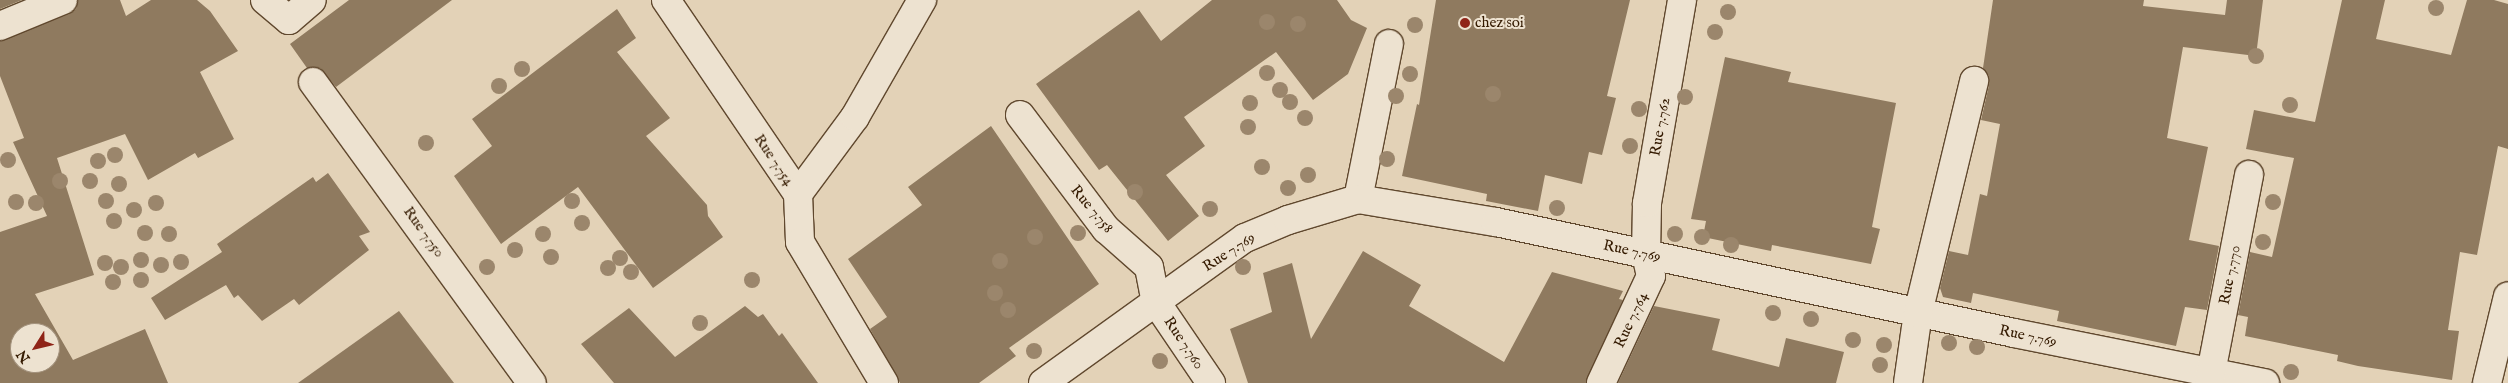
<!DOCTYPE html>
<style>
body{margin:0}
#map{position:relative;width:2508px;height:383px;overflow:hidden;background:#e3d2b7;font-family:"IM FELL English",serif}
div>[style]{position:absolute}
.building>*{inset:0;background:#8f7a5f}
.roads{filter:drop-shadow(1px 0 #60482e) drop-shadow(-1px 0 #60482e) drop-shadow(0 1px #60482e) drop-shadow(0 -1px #60482e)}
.minor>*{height:28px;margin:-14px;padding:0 14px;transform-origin:14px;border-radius:14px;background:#ede2d0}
.trees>*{width:16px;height:16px;margin:-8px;border-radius:50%;background:#9b866c}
.dots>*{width:14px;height:14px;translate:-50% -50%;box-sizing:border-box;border:2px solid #ede2d0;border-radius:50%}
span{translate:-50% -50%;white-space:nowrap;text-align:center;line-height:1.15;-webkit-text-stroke:4px #ede2d0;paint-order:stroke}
.poi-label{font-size:15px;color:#341a00}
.left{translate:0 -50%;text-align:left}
.street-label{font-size:15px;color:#341a00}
.north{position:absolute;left:10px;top:323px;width:50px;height:50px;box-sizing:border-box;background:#ede2d0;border:1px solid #a3927d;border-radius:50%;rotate:234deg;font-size:14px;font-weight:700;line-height:20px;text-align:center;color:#341a00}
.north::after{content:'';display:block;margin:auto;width:18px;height:22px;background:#8f2418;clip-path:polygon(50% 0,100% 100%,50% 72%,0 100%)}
</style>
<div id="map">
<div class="building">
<div style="clip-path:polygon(0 0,22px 0,0 9px)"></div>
<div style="clip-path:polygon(evenodd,78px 0,120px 0,126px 16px,151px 0,197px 0,210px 11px,238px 51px,200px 72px,234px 139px,198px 158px,195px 153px,148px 180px,125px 134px,57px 158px,94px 275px,35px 294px,73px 360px,145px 329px,168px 383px,0 383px,0 232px,47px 216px,13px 142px,24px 138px,0 76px,0 41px,69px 14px,76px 9px,78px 0,20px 333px,50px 333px,50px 363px,20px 363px,20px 333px)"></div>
<div style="clip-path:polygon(349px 0,452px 0,336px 87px,320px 68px,307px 68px,290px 44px)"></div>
<div style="clip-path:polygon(1212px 0,1337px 0,1351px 20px,1367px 28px,1348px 74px,1313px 100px,1276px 52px,1184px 117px,1205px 146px,1166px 175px,1199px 216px,1168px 241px,1107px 165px,1099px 170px,1036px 84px,1139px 10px,1161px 41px)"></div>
<div style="clip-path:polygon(1436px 0,1630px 0,1607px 96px,1616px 98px,1602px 155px,1589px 152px,1582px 184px,1545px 175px,1538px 211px,1486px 201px,1487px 194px,1402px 176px,1417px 104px,1419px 105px)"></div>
<div style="clip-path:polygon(1993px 0,2144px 0,2143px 6px,2225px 15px,2227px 0,2263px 0,2256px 56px,2183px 47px,2167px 138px,2208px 147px,2189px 240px,2219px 246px,2207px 310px,2185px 307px,2176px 346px,2057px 321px,2059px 311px,1973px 293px,1971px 303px,1943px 297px,1940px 288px,1949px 251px,1968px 255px,1980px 194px,1987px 196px,2000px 124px,1981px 120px,1989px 85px,1989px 76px,1983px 68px)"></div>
<div style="clip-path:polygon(2342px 0,2385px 0,2376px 39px,2451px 55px,2467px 0,2494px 0,2508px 4px,2508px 149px,2498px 146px,2477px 255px,2460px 252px,2448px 330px,2459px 331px,2452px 380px,2358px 366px,2337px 361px,2338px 355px,2245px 336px,2248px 317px,2238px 315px,2250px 252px,2272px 257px,2294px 158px,2246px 149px,2254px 110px,2315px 122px)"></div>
<div style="clip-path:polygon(617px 9px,636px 38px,617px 52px,670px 118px,646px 136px,707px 205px,708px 216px,723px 237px,653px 288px,578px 187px,501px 244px,454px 176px,492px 146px,472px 119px)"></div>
<div style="clip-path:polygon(1725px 57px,1791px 72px,1788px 82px,1896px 103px,1872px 227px,1880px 229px,1871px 264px,1772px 245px,1771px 251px,1703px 237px,1706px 221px,1691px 219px)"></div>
<div style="clip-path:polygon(991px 126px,1099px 284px,1009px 348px,1016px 356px,979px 383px,900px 383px,870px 329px,887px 317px,848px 259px,922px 205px,908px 187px)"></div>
<div style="clip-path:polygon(328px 173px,370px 232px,359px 236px,369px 250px,299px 305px,294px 299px,262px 321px,238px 295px,234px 298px,226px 285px,165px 320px,151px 298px,222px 252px,217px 244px,313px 177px,316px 182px)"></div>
<div style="clip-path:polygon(1363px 251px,1421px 285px,1409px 306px,1504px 362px,1552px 272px,1623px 291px,1619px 299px,1623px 300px,1586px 383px,1248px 383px,1230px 329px,1272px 312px,1263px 273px,1292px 263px,1311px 339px)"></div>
<div style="clip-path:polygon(745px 306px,758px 317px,763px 314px,779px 336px,782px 333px,818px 383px,614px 383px,581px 344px,629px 308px,675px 357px)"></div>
<div style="clip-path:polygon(1654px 306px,1720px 319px,1712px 350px,1779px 367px,1786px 338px,1844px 352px,1836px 383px,1618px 383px)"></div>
<div style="clip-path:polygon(399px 311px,454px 383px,298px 383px)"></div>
</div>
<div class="roads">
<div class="minor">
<div style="left:265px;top:0;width:31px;rotate:40deg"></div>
<div style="left:289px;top:20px;width:30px;rotate:-41deg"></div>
<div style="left:666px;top:0;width:235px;rotate:55.8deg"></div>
<div style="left:798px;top:194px;width:48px;rotate:87.6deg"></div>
<div style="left:800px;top:242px;width:164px;rotate:59.2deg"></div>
<div style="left:0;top:26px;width:68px;rotate:-22.4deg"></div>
<div style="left:313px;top:82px;width:372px;rotate:54deg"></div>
<div style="left:1020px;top:115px;width:143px;rotate:53deg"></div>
<div style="left:1106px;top:229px;width:57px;rotate:41.5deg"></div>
<div style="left:1149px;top:267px;width:36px;rotate:79deg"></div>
<div style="left:1156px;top:302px;width:98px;rotate:55.8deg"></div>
<div style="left:798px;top:194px;width:96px;rotate:-53.5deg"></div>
<div style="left:855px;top:117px;width:135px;rotate:-60.2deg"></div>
<div style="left:1358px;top:199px;width:158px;rotate:-78.7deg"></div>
<div style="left:1043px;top:383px;width:249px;rotate:-35.7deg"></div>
<div style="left:1245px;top:238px;width:47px;rotate:-22.7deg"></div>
<div style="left:1288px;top:220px;width:73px;rotate:-16.7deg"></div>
<div style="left:1358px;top:199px;width:140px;rotate:9.5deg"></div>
<div style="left:1496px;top:222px;width:530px;rotate:12.09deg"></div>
<div style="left:2014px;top:333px;width:256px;rotate:11.3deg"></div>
<div style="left:1601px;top:383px;width:118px;rotate:-65deg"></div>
<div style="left:1651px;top:276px;width:22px;rotate:-103deg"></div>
<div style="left:1646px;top:255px;width:52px;rotate:-88.9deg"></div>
<div style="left:1647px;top:203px;width:206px;rotate:-80.2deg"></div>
<div style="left:1908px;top:383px;width:71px;rotate:-81.9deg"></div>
<div style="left:1918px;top:313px;width:239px;rotate:-76.4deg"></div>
<div style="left:2209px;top:383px;width:212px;rotate:-79.1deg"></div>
<div style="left:2487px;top:383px;width:89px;rotate:-76.4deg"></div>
</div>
</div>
<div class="trees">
<div style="left:2436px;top:8px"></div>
<div style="left:1728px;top:12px"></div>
<div style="left:1267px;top:22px"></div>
<div style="left:1298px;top:24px"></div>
<div style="left:1415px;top:25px"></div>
<div style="left:1715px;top:32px"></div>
<div style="left:2256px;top:56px"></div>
<div style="left:522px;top:69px"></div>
<div style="left:1267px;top:73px"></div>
<div style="left:1410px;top:74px"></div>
<div style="left:499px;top:86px"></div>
<div style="left:1280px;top:90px"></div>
<div style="left:1493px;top:94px"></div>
<div style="left:1396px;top:96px"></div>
<div style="left:1685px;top:97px"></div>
<div style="left:1290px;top:102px"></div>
<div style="left:1250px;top:103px"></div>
<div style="left:2290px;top:105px"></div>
<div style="left:1639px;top:109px"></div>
<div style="left:1305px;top:118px"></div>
<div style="left:1248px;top:127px"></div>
<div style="left:426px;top:143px"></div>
<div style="left:1630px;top:146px"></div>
<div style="left:115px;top:155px"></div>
<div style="left:1387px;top:159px"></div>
<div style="left:8px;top:160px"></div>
<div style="left:98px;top:161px"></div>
<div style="left:1262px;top:167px"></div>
<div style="left:1308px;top:175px"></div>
<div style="left:60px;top:181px"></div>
<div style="left:90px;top:181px"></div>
<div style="left:119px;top:184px"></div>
<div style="left:1288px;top:188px"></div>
<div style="left:1135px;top:192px"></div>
<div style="left:106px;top:201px"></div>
<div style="left:572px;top:201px"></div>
<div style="left:16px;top:202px"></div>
<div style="left:2273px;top:202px"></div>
<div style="left:36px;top:203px"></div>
<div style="left:156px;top:203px"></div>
<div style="left:1557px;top:208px"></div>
<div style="left:1210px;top:209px"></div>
<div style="left:134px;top:210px"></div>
<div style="left:114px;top:221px"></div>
<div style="left:582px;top:223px"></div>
<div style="left:145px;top:233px"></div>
<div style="left:1078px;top:233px"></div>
<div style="left:169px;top:234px"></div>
<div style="left:543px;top:234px"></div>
<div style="left:1675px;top:234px"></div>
<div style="left:1035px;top:237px"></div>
<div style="left:1702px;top:237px"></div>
<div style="left:2263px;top:242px"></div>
<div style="left:1731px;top:245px"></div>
<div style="left:515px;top:250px"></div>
<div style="left:551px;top:257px"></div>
<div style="left:620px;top:258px"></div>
<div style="left:141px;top:260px"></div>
<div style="left:1000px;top:261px"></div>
<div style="left:181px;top:262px"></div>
<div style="left:105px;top:263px"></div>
<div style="left:161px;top:265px"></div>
<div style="left:121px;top:267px"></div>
<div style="left:487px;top:267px"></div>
<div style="left:1243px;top:267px"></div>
<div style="left:608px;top:268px"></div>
<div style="left:631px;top:272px"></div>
<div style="left:141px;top:280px"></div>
<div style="left:752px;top:280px"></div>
<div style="left:113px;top:282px"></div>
<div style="left:995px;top:293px"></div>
<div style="left:1008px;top:310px"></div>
<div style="left:1773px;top:313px"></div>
<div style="left:1811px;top:319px"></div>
<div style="left:700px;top:323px"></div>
<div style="left:1853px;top:340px"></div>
<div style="left:1949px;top:343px"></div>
<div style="left:1884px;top:345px"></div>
<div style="left:1977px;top:347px"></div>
<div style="left:1034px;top:351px"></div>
<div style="left:1160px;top:361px"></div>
<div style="left:1880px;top:365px"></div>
<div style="left:2291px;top:372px"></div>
</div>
<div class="dots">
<div style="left:1465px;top:23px;background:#8f2418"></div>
</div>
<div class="poi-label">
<span class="left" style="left:1475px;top:23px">chez soi</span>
</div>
<div class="street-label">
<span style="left:1660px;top:127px;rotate:-80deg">Rue 7.762</span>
<span style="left:774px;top:160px;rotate:56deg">Rue 7.754</span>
<span style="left:1092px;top:209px;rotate:50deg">Rue 7.758</span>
<span style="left:424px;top:232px;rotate:54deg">Rue 7.750</span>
<span style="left:1632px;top:251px;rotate:12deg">Rue 7.769</span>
<span style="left:1229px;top:252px;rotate:-33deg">Rue 7.769</span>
<span style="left:2230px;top:275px;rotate:-79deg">Rue 7.770</span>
<span style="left:1631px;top:320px;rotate:-65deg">Rue 7.764</span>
<span style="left:2028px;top:336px;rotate:12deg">Rue 7.769</span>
<span style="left:1184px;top:343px;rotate:56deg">Rue 7.760</span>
</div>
<div class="north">N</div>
</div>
